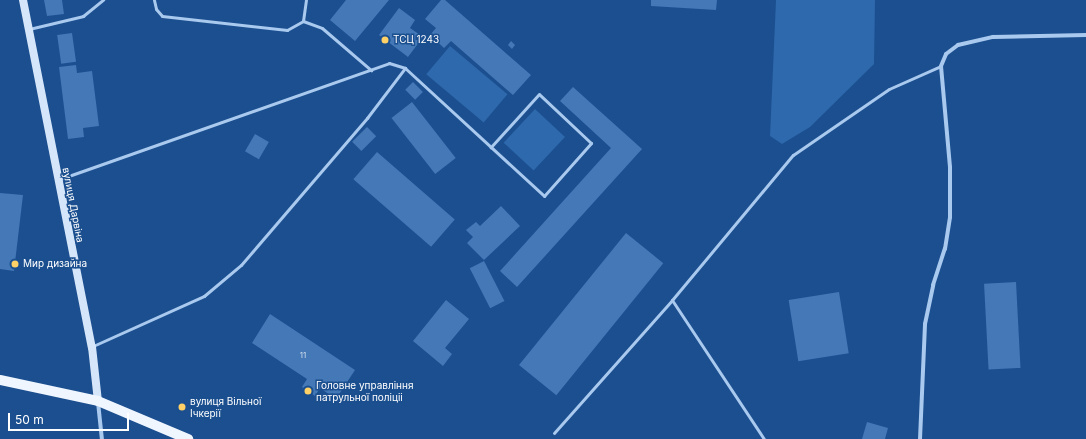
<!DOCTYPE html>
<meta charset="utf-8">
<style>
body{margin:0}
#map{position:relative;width:1086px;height:439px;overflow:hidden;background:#1b4f8f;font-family:Inter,sans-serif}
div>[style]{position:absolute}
.green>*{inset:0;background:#2e69ad;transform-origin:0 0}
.building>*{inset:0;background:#4478b7;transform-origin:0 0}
.lane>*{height:3px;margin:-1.5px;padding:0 1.5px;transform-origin:1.5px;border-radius:1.5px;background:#a9c9ee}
.street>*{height:4px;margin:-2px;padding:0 2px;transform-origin:2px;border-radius:2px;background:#a9c9ee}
.secondary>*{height:8px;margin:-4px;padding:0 4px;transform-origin:4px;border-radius:4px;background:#d6e6fa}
.primary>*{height:10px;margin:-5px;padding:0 5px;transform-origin:5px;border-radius:5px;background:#f0f6ff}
.dots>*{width:11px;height:11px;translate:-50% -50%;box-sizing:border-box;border:2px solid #1b4f8f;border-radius:50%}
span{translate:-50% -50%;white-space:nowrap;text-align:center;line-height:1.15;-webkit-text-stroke:3px #1b4f8f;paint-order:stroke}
.number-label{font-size:8px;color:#d0dded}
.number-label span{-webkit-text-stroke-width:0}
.poi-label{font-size:10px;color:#fff}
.left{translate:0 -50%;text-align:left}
.street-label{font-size:10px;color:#fff}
.scale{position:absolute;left:8px;top:413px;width:121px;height:18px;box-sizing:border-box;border:2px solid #fff;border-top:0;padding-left:5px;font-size:12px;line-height:14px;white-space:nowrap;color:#fff;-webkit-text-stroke:3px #1b4f8f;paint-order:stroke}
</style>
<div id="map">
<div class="green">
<div style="clip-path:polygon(776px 0,875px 0,874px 64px,810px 127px,782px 144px,770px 136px)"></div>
<div style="left:450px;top:46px;width:75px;height:37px;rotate:40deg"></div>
<div style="left:535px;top:109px;width:41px;height:46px;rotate:43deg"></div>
</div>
<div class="building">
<div style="clip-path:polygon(44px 0,62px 0,64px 14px,47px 16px)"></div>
<div style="clip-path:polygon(346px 0,389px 0,355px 41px,330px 20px)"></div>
<div style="clip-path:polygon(441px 0,445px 0,531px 75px,513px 95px,451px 41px,444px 48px,430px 35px,436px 28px,425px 19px)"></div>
<div style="clip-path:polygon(651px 0,717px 0,716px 10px,651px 6px)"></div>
<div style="clip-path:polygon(399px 8px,415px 20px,410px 28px,423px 37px,408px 57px,379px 35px)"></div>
<div style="left:72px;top:33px;width:29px;height:15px;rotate:82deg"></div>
<div style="clip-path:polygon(511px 41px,515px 45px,512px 49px,508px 45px)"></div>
<div style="clip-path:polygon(76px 65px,77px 73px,92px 71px,99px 126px,83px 128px,84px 137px,68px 139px,59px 67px)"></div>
<div style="left:413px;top:82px;width:14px;height:11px;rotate:45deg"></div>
<div style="clip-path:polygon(573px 87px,642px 149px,517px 287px,500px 271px,611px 148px,560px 101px)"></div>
<div style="left:412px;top:102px;width:71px;height:26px;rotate:52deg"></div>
<div style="left:367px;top:127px;width:13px;height:21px;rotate:45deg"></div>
<div style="left:255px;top:134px;width:16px;height:20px;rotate:30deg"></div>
<div style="left:377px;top:152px;width:103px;height:36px;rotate:41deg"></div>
<div style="clip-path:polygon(0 193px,23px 195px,14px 271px,0 269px)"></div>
<div style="clip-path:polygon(501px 206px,520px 226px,484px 260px,467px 243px,473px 237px,466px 230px,476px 222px,480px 226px)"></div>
<div style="left:626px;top:233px;width:48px;height:170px;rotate:39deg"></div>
<div style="left:484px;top:261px;width:45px;height:16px;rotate:63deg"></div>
<div style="left:1016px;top:282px;width:86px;height:32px;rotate:87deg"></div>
<div style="left:839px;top:292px;width:62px;height:51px;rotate:81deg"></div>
<div style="clip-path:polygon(446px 300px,469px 319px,445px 348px,452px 354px,443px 366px,413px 341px)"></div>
<div style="clip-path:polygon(270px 314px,355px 370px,336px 399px,320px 388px,315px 396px,308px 391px,302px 387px,307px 379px,252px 343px)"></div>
<div style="clip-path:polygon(867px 422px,888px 428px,885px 439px,862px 439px)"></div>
</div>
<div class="lane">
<div style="left:154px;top:0;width:9px;rotate:77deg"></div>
<div style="left:156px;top:9px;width:9px;rotate:49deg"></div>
<div style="left:162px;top:16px;width:126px;rotate:6.4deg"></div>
<div style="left:287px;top:30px;width:18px;rotate:-29deg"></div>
<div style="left:303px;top:21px;width:21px;rotate:-82deg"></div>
<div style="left:303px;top:21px;width:20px;rotate:20deg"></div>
<div style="left:322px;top:28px;width:65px;rotate:40.6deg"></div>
<div style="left:29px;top:29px;width:56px;rotate:-13.5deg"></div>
<div style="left:83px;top:16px;width:26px;rotate:-39deg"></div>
<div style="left:60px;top:179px;width:349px;rotate:-19.4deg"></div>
<div style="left:389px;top:63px;width:17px;rotate:17deg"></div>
<div style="left:405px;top:68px;width:189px;rotate:42.6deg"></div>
<div style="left:544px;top:196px;width:71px;rotate:-48.4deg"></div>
<div style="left:591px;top:143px;width:71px;rotate:-136.7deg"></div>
<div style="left:539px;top:94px;width:72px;rotate:132.2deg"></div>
<div style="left:672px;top:300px;width:189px;rotate:-50.2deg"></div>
<div style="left:793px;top:155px;width:116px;rotate:-34.5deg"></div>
<div style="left:889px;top:89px;width:57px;rotate:-23.9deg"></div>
<div style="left:93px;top:346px;width:122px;rotate:-24.2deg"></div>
<div style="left:204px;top:296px;width:48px;rotate:-40deg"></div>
<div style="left:241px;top:265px;width:194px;rotate:-49.4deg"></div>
<div style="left:367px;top:118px;width:63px;rotate:-52.8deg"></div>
<div style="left:554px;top:433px;width:178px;rotate:-48.4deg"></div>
<div style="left:672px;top:300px;width:167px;rotate:56.5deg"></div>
</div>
<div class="street">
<div style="left:98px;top:402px;width:37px;rotate:84deg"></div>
<div style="left:920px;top:439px;width:115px;rotate:-87.5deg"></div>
<div style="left:925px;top:324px;width:40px;rotate:-78deg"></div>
<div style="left:933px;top:285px;width:38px;rotate:-72deg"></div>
<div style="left:945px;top:249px;width:32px;rotate:-81deg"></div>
<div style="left:950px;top:217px;width:50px;rotate:-90deg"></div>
<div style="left:950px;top:167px;width:101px;rotate:-95.1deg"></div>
<div style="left:941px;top:66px;width:13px;rotate:-67deg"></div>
<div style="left:946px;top:54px;width:15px;rotate:-37deg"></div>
<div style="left:958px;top:45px;width:36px;rotate:-13deg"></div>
<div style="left:993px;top:37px;width:93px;rotate:-1.2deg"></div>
</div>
<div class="secondary">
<div style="left:23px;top:0;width:354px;rotate:78.8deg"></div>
<div style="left:92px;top:347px;width:54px;rotate:83.7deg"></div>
</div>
<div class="primary">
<div style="left:0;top:380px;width:100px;rotate:12.1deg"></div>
<div style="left:98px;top:401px;width:98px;rotate:22.9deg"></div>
</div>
<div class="dots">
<div style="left:385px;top:40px;background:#ffd166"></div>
<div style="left:15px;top:264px;background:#ffd166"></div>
<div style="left:308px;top:391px;background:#ffd166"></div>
<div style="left:182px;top:407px;background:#ffd166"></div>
</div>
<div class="number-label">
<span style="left:303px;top:356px">11</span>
</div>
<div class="poi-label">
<span class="left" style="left:393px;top:40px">ТСЦ 1243</span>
<span class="left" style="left:23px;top:264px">Мир дизайна</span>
<span class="left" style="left:316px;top:391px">Головне управління<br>патрульної поліціі</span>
<span class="left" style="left:190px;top:407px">вулиця Вільної<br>Ічкерії</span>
</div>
<div class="street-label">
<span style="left:73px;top:205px;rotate:79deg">вулиця Дарвіна</span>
</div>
<div class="scale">50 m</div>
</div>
